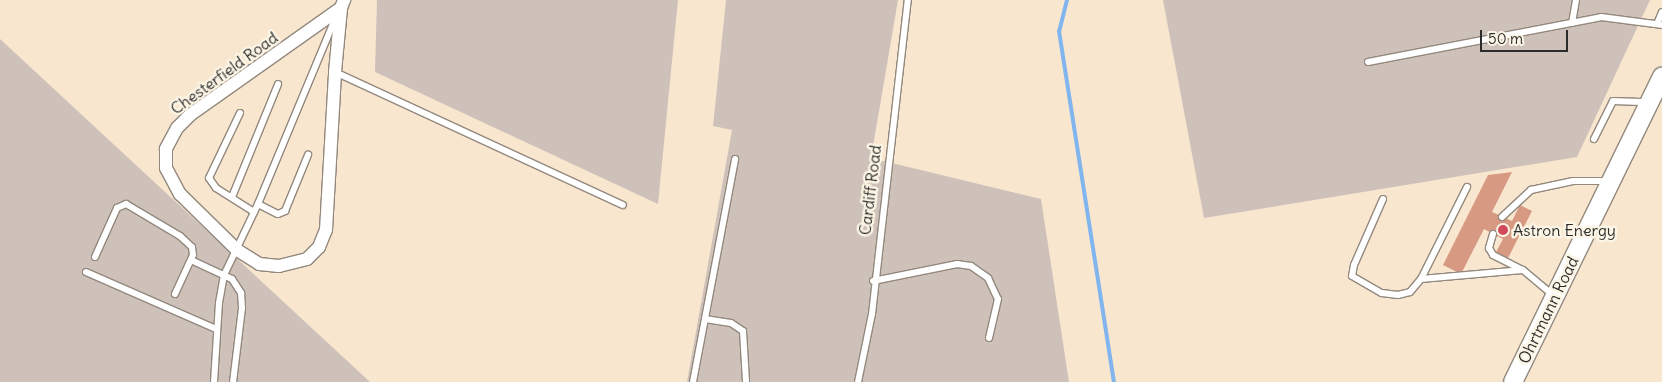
<!DOCTYPE html>
<style>
body{margin:0}
#map{position:relative;width:1662px;height:382px;overflow:hidden;background:#f8e6cf;font-family:Delius,sans-serif}
div>[style]{position:absolute}
.industrial>*{inset:0;background:#cec1ba}
.stream>*{height:4px;margin:-2px;padding:0 2px;transform-origin:2px;border-radius:2px;background:#80b5ee}
.building>*{inset:0;background:#d79982}
.roads{filter:drop-shadow(1px 0 #92887d) drop-shadow(-1px 0 #92887d) drop-shadow(0 1px #92887d) drop-shadow(0 -1px #92887d)}
.service>*{height:6px;margin:-3px;padding:0 3px;transform-origin:3px;border-radius:3px;background:#fff}
.minor>*{height:12px;margin:-6px;padding:0 6px;transform-origin:6px;border-radius:6px;background:#fff}
.secondary>*{height:18px;margin:-9px;padding:0 9px;transform-origin:9px;border-radius:9px;background:#fff}
.dots>*{width:14px;height:14px;translate:-50% -50%;box-sizing:border-box;border:2px solid #fcf5e5;border-radius:50%}
span{translate:-50% -50%;white-space:nowrap;text-align:center;line-height:1.15;-webkit-text-stroke:5px #fcf5e5;paint-order:stroke}
.street-label{font-size:16px;color:#2b2b2b}
.poi-label{font-size:16px;color:#2b2b2b}
.left{translate:0 -50%;text-align:left}
.scale{position:absolute;left:1480px;top:30px;width:88px;height:22px;box-sizing:border-box;border:2px solid #2b2b2b;border-top:0;padding-left:6px;font-size:15px;line-height:18px;white-space:nowrap;color:#2b2b2b;-webkit-text-stroke:4px #fcf5e5;paint-order:stroke}
</style>
<div id="map">
<div class="industrial">
<div style="clip-path:polygon(377px 0,678px 0,658px 204px,375px 72px)"></div>
<div style="clip-path:polygon(726px 0,898px 0,871px 158px,1041px 199px,1069px 382px,687px 382px,732px 130px,713px 126px)"></div>
<div style="clip-path:polygon(1163px 0,1650px 0,1577px 157px,1204px 218px)"></div>
<div style="clip-path:polygon(0 39px,370px 382px,0 382px)"></div>
</div>
<div class="stream">
<div style="left:1067px;top:0;width:32px;rotate:104deg"></div>
<div style="left:1059px;top:31px;width:355px;rotate:81.1deg"></div>
</div>
<div class="building">
<div style="clip-path:polygon(1512px 172px,1492px 212px,1512px 221px,1520px 205px,1532px 211px,1507px 260px,1495px 254px,1503px 239px,1484px 229px,1461px 274px,1443px 265px,1488px 175px)"></div>
</div>
<div class="roads">
<div class="service">
<div style="left:1572px;top:23px;width:23px;rotate:-80deg"></div>
<div style="left:1657px;top:24px;width:13px;rotate:-67deg"></div>
<div style="left:1368px;top:62px;width:237px;rotate:-10.9deg"></div>
<div style="left:1601px;top:17px;width:62px;rotate:7.5deg"></div>
<div style="left:335px;top:72px;width:317px;rotate:24.8deg"></div>
<div style="left:240px;top:113px;width:72px;rotate:115.5deg"></div>
<div style="left:209px;top:178px;width:12px;rotate:55deg"></div>
<div style="left:216px;top:188px;width:45px;rotate:32.3deg"></div>
<div style="left:1594px;top:139px;width:42px;rotate:-63.4deg"></div>
<div style="left:1613px;top:101px;width:35px;rotate:2deg"></div>
<div style="left:232px;top:197px;width:122px;rotate:-67.8deg"></div>
<div style="left:1383px;top:199px;width:72px;rotate:113.7deg"></div>
<div style="left:1354px;top:265px;width:11px;rotate:100deg"></div>
<div style="left:1352px;top:276px;width:34px;rotate:30deg"></div>
<div style="left:1382px;top:293px;width:16px;rotate:7deg"></div>
<div style="left:1398px;top:295px;width:12px;rotate:-14deg"></div>
<div style="left:1410px;top:292px;width:17px;rotate:-50deg"></div>
<div style="left:1421px;top:279px;width:103px;rotate:-63.4deg"></div>
<div style="left:258px;top:204px;width:22px;rotate:27deg"></div>
<div style="left:278px;top:214px;width:8px;rotate:-23deg"></div>
<div style="left:285px;top:211px;width:61px;rotate:-67.7deg"></div>
<div style="left:1502px;top:217px;width:40px;rotate:-43deg"></div>
<div style="left:1531px;top:190px;width:43px;rotate:-12.1deg"></div>
<div style="left:1573px;top:181px;width:36px"></div>
<div style="left:1493px;top:234px;width:15px;rotate:106deg"></div>
<div style="left:1489px;top:248px;width:8px;rotate:60deg"></div>
<div style="left:1493px;top:255px;width:34px;rotate:27deg"></div>
<div style="left:1523px;top:270px;width:39px;rotate:40deg"></div>
<div style="left:95px;top:257px;width:54px;rotate:-65.8deg"></div>
<div style="left:117px;top:208px;width:10px;rotate:-24deg"></div>
<div style="left:126px;top:204px;width:63px;rotate:30.7deg"></div>
<div style="left:180px;top:236px;width:16px;rotate:43deg"></div>
<div style="left:192px;top:247px;width:8px;rotate:83deg"></div>
<div style="left:193px;top:255px;width:43px;rotate:114.8deg"></div>
<div style="left:191px;top:260px;width:45px;rotate:24.9deg"></div>
<div style="left:232px;top:279px;width:17px;rotate:57deg"></div>
<div style="left:241px;top:293px;width:15px;rotate:86deg"></div>
<div style="left:242px;top:308px;width:75px;rotate:96.9deg"></div>
<div style="left:86px;top:272px;width:142px;rotate:23.7deg"></div>
<div style="left:1421px;top:279px;width:102px;rotate:-5deg"></div>
<div style="left:873px;top:281px;width:86px;rotate:-11.4deg"></div>
<div style="left:957px;top:264px;width:14px;rotate:8deg"></div>
<div style="left:971px;top:266px;width:21px;rotate:35deg"></div>
<div style="left:988px;top:278px;width:23px;rotate:65deg"></div>
<div style="left:998px;top:299px;width:40px;rotate:103deg"></div>
<div style="left:705px;top:319px;width:26px;rotate:9deg"></div>
<div style="left:731px;top:323px;width:14px;rotate:34deg"></div>
<div style="left:743px;top:331px;width:51px;rotate:86.6deg"></div>
<div style="left:214px;top:382px;width:79px;rotate:-86.4deg"></div>
<div style="left:219px;top:303px;width:28px;rotate:-80deg"></div>
<div style="left:224px;top:275px;width:79px;rotate:-64.4deg"></div>
<div style="left:258px;top:204px;width:203px;rotate:-67.4deg"></div>
<div style="left:693px;top:382px;width:227px;rotate:-79.3deg"></div>
<div style="left:858px;top:382px;width:69px;rotate:-78.4deg"></div>
<div style="left:872px;top:314px;width:316px;rotate:-83.5deg"></div>
</div>
<div class="minor">
<div style="left:341px;top:8px;width:185px;rotate:144.7deg"></div>
<div style="left:190px;top:115px;width:18px;rotate:135deg"></div>
<div style="left:177px;top:128px;width:24px;rotate:118deg"></div>
<div style="left:166px;top:149px;width:19px;rotate:90deg"></div>
<div style="left:166px;top:168px;width:30px;rotate:62deg"></div>
<div style="left:180px;top:194px;width:80px;rotate:44.5deg"></div>
<div style="left:237px;top:250px;width:26px;rotate:32deg"></div>
<div style="left:259px;top:264px;width:20px;rotate:6deg"></div>
<div style="left:279px;top:266px;width:29px;rotate:-14deg"></div>
<div style="left:307px;top:259px;width:17px;rotate:-45deg"></div>
<div style="left:319px;top:247px;width:18px;rotate:-68deg"></div>
<div style="left:326px;top:230px;width:158px;rotate:-86.7deg"></div>
<div style="left:335px;top:72px;width:64px;rotate:-84.6deg"></div>
<div style="left:341px;top:8px;width:9px;rotate:-69deg"></div>
</div>
<div class="secondary">
<div style="left:1513px;top:382px;width:340px;rotate:-64deg"></div>
</div>
</div>
<div class="dots">
<div style="left:1503px;top:230px;background:#d1495b"></div>
</div>
<div class="street-label">
<span style="left:224px;top:73px;rotate:-36deg">Chesterfield Road</span>
<span style="left:870px;top:190px;rotate:-83deg">Cardiff Road</span>
<span style="left:1548px;top:310px;rotate:-64deg">Ohrtmann Road</span>
</div>
<div class="poi-label">
<span class="left" style="left:1513px;top:230px">Astron Energy</span>
</div>
<div class="scale">50 m</div>
</div>
